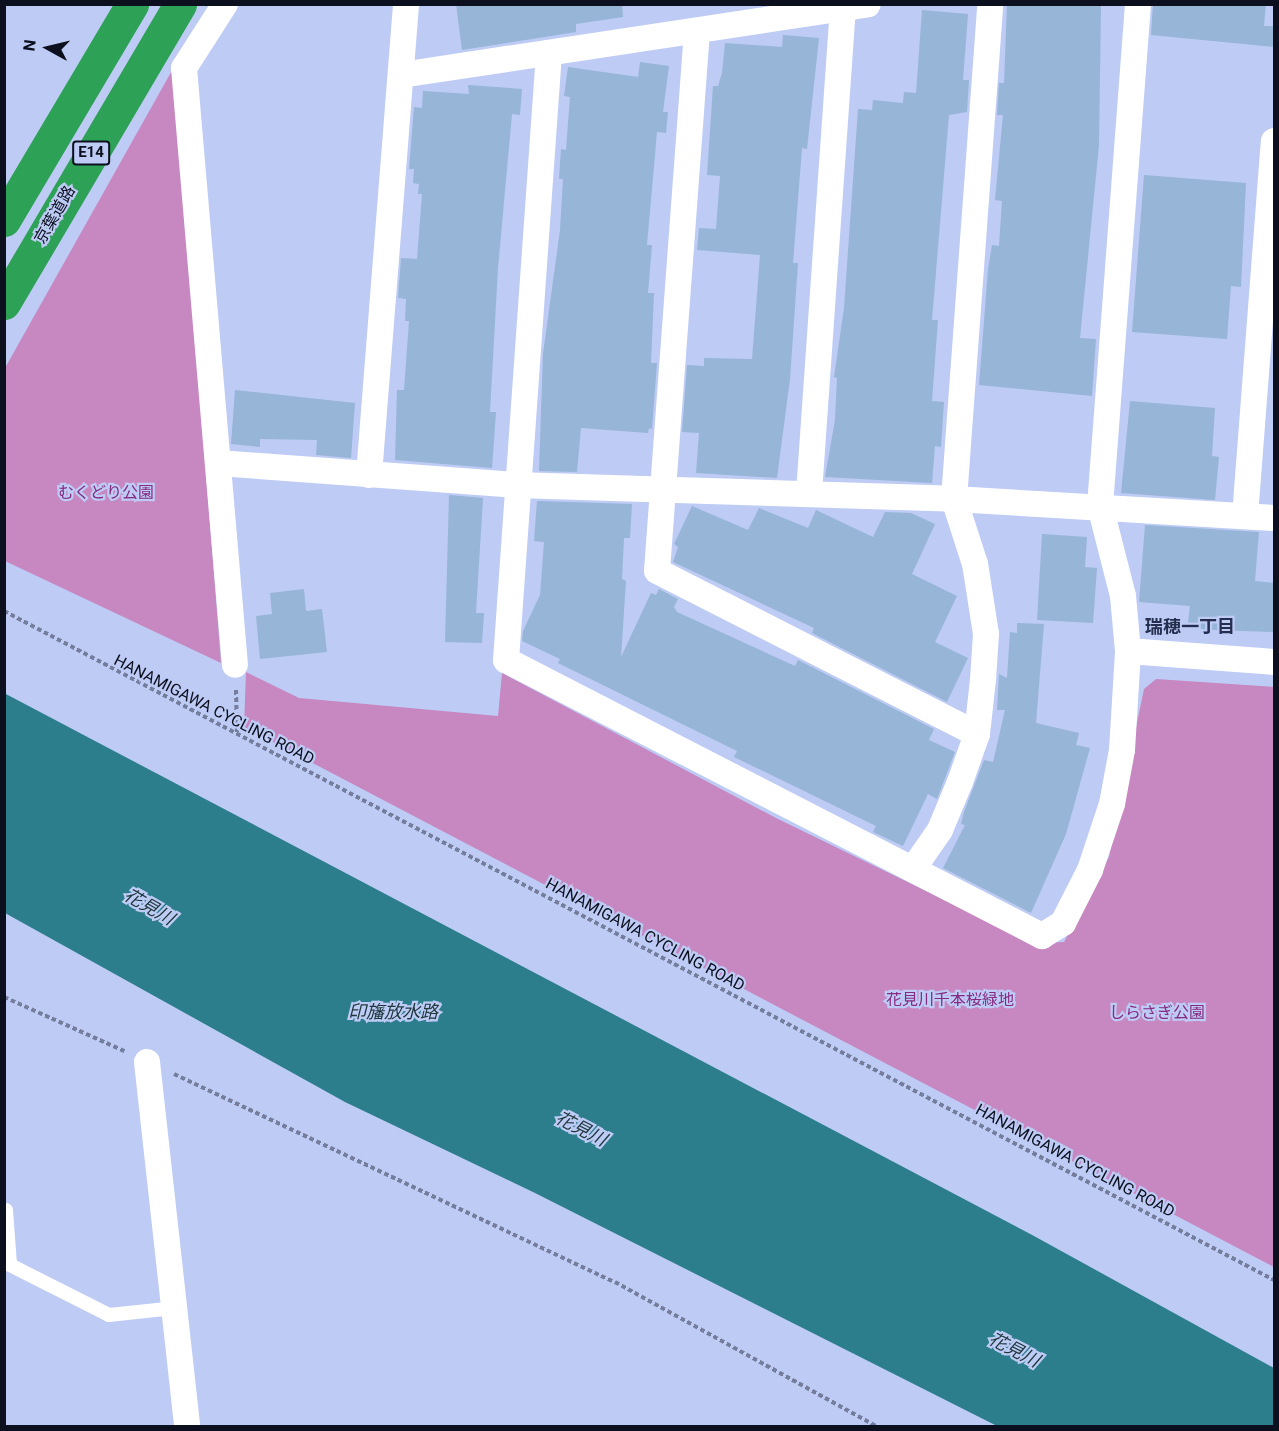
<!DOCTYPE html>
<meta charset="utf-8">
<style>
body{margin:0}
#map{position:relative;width:1279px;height:1431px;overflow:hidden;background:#bdcbf5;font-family:Roboto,"Noto Sans JP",sans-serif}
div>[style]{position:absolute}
.green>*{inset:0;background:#c787c0}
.water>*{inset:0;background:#2c7e8c}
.building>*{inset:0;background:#96b5d7}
.path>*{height:4px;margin-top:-2px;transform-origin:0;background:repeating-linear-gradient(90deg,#747e9c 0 4.5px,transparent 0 7.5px)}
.lane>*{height:14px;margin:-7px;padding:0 7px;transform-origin:7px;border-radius:7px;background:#fff}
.street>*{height:26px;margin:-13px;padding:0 13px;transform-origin:13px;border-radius:13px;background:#fff}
.highway>*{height:33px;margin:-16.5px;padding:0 16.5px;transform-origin:16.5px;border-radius:16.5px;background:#2da155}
span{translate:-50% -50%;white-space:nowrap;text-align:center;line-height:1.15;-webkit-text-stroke:4.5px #bdcbf5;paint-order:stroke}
.shield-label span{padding:2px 4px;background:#bdcbf5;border:2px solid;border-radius:4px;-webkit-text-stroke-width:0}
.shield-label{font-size:15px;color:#0c101e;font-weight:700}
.street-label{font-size:16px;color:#0c101e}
.park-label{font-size:16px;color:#872a81}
.neighbourhood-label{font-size:18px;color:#252e4e;font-weight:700}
.water-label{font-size:18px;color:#1d373b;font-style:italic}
.frame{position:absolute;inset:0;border:6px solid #0c101e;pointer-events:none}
.north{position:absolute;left:18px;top:18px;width:60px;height:60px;-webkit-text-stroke:4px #bdcbf5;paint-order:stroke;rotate:278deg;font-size:16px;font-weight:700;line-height:24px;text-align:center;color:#0c101e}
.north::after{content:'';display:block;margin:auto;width:21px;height:27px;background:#0c101e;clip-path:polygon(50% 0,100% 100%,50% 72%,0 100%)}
</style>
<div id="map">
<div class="green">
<div style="clip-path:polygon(174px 67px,221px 663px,5px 561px,5px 368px)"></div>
<div style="clip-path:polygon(246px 672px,299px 698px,498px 716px,502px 673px,776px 818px,1033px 943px,1064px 942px,1109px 857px,1144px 689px,1156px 679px,1274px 687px,1274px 1267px,244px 727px)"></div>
</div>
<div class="water">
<div style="clip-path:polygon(4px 693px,1034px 1236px,1274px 1368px,1274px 1426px,997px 1426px,535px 1193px,345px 1102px,5px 913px)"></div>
</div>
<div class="building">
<div style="clip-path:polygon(456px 4px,622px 4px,623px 17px,576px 24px,576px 32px,462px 50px)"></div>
<div style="clip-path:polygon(1007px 4px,1101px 4px,1099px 145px,1080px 338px,1096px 339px,1092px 396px,979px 385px,988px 270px,992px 245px,999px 246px,1002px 201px,995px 200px,1003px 115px,997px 115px,999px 83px,1004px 83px)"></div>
<div style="clip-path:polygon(1153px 4px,1266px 4px,1264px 26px,1275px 26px,1275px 47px,1151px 35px)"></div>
<div style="clip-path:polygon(922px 10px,968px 14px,963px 80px,969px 80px,967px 112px,949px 115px,932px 320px,938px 320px,932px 401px,944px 402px,941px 447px,935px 446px,932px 483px,825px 477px,835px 420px,837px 378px,834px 377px,844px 308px,858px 109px,872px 110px,873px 100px,903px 103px,904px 92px,916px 93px)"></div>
<div style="clip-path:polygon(783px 35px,819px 38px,807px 149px,802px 148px,793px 263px,798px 263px,790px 379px,777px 478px,696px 473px,699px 433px,682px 432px,687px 365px,704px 366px,704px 358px,752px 359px,760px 255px,697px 250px,699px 228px,716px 229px,720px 176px,707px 175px,713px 86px,718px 86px,722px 73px,725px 43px,782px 47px)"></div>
<div style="clip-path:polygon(640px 62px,669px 66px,663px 112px,668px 112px,666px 133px,657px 132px,647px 245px,652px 245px,648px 293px,654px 293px,651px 363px,657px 363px,652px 429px,649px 428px,648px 433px,581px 428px,577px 472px,539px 471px,543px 354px,560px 230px,563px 179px,559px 179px,561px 149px,566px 150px,570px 97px,564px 96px,568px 67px,638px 77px)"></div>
<div style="clip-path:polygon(468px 85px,522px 89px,520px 115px,512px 114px,498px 268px,490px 412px,496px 412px,492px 468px,395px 460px,397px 390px,404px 390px,409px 321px,405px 321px,406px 299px,398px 298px,401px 258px,417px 259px,422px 194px,418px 194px,419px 184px,413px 183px,414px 169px,409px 169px,414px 107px,422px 108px,423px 91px,469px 94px)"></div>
<div style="clip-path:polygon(1144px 175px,1246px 183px,1241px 287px,1231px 286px,1227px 339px,1132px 332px)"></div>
<div style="clip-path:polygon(235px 390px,355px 403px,351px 458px,316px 455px,317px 440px,260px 439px,260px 447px,231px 444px)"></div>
<div style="clip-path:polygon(1130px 401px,1215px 408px,1212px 456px,1219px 457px,1215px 500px,1121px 493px)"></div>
<div style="clip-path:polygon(449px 495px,483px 498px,476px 613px,484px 613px,482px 643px,445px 642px)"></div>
<div style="clip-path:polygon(537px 501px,632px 504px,630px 538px,624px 538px,622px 579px,626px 581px,621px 657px,651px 593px,656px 595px,659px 589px,678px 599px,674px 607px,677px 612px,795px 666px,798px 660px,934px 729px,929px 740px,955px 752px,937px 799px,928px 794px,903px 846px,873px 832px,876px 826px,734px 757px,737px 751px,558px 663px,560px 659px,522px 641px,523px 631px,540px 595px,544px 542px,534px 541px)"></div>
<div style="clip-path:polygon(692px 506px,748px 530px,759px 508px,808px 528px,816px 510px,873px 537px,885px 512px,911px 513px,935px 524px,912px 574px,957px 596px,935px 642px,968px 658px,947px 702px,812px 633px,814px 628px,673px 562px,678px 547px,674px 544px)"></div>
<div style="clip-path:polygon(1145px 525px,1259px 532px,1255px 581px,1275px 583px,1273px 632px,1187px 629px,1190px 606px,1139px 602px)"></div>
<div style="clip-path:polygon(1042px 534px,1087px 537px,1085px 567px,1097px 568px,1093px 623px,1037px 620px)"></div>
<div style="clip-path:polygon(304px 589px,306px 611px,322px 609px,327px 652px,260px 659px,256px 616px,272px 614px,270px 593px)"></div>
<div style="clip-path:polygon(1017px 623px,1044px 624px,1036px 723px,1079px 733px,1076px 745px,1090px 748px,1066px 834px,1031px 913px,943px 868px,965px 825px,961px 824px,964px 812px,984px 760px,993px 762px,1005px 710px,997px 710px,999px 674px,1007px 678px,1010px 632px,1017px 633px)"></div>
</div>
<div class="path">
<div style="left:4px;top:611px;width:1435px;rotate:27.78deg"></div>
<div style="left:236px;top:690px;width:45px;rotate:88.7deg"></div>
<div style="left:4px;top:997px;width:132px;rotate:24.2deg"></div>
<div style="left:174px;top:1074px;width:488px;rotate:25.3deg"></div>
<div style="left:615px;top:1282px;width:298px;rotate:28.9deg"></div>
</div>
<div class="lane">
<div style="left:6px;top:1210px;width:55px;rotate:85.8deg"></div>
<div style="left:10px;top:1265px;width:111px;rotate:26.8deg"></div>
<div style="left:109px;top:1315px;width:65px;rotate:-6.1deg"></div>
</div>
<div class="street">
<div style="left:225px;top:4px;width:76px;rotate:122.6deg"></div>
<div style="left:184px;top:68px;width:599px;rotate:85.12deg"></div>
<div style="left:697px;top:31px;width:541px;rotate:94.24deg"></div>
<div style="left:657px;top:571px;width:359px;rotate:27deg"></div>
<div style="left:549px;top:53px;width:609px;rotate:94.05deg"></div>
<div style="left:506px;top:660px;width:603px;rotate:27.25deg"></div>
<div style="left:1042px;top:936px;width:25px;rotate:-32deg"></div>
<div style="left:1063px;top:923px;width:59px;rotate:-63deg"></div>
<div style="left:1090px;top:870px;width:70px;rotate:-71.6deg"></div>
<div style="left:1112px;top:804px;width:55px;rotate:-79.5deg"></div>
<div style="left:1122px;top:750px;width:99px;rotate:-86.5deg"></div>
<div style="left:1128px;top:651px;width:55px;rotate:-95.2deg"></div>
<div style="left:1123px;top:596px;width:93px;rotate:-104.3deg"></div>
<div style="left:1100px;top:506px;width:503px;rotate:-85.67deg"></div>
<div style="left:401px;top:75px;width:472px;rotate:-8.6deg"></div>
<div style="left:218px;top:463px;width:299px;rotate:4.2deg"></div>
<div style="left:516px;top:485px;width:438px;rotate:1.8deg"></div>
<div style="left:954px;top:499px;width:321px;rotate:3.4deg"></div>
<div style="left:369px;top:475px;width:472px;rotate:-85.5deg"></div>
<div style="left:809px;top:493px;width:486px;rotate:-86deg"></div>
<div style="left:1245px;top:516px;width:376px;rotate:-85.6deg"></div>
<div style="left:1128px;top:651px;width:146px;rotate:4.3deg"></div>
<div style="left:913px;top:869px;width:47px;rotate:-55.3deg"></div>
<div style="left:940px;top:830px;width:52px;rotate:-67.4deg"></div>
<div style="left:960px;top:782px;width:51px;rotate:-70.5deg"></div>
<div style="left:977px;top:734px;width:54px;rotate:-83.7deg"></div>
<div style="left:983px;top:680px;width:46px;rotate:-86.3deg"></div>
<div style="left:986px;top:634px;width:71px;rotate:-98.9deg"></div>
<div style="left:975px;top:564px;width:68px;rotate:-107.9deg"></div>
<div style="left:954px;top:499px;width:496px;rotate:-85.8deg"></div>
<div style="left:147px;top:1062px;width:366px;rotate:83.7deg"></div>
</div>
<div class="highway">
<div style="left:4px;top:220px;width:251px;rotate:-59.3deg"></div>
<div style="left:4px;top:303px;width:347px;rotate:-59.5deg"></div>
</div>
<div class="shield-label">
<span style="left:91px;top:153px">E14</span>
</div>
<div class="street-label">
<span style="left:55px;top:215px;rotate:-60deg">京葉道路</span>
<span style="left:214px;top:710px;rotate:27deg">HANAMIGAWA CYCLING ROAD</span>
<span style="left:645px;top:935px;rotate:28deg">HANAMIGAWA CYCLING ROAD</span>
<span style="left:1075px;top:1161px;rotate:28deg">HANAMIGAWA CYCLING ROAD</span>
</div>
<div class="park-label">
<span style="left:106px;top:493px">むくどり公園</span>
<span style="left:950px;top:1000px">花見川千本桜緑地</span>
<span style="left:1157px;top:1013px">しらさぎ公園</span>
</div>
<div class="neighbourhood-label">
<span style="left:1190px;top:627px">瑞穂一丁目</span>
</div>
<div class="water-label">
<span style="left:149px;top:907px;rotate:30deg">花見川</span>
<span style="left:393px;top:1012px">印旛放水路</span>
<span style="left:581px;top:1129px;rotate:27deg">花見川</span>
<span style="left:1014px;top:1350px;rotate:27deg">花見川</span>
</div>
<div class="frame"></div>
<div class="north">N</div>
</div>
